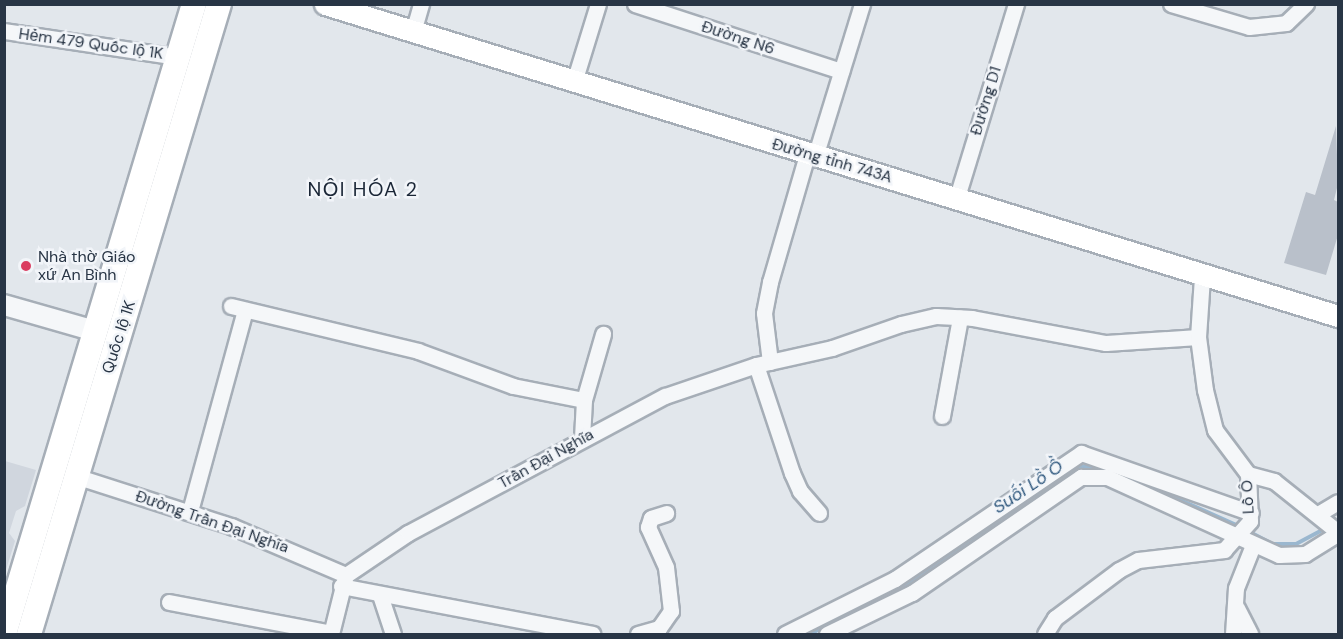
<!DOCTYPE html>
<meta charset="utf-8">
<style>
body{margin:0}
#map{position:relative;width:1343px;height:639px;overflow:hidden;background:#e2e7ec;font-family:"DM Sans",sans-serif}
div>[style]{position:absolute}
.built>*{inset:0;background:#d0d6de}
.stream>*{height:4px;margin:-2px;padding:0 2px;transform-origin:2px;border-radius:2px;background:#9ab7cf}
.building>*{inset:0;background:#b9c0ca}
.roads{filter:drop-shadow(2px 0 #a6aeb7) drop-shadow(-2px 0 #a6aeb7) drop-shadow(0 2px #a6aeb7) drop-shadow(0 -2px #a6aeb7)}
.minor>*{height:15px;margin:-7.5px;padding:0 7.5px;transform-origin:7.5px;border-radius:7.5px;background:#f5f7f9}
.tertiary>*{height:20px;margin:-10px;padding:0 10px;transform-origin:10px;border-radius:10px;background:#f5f7f9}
.secondary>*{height:21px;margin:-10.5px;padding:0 10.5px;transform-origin:10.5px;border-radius:10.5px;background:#fff}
.primary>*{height:24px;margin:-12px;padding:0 12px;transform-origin:12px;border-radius:12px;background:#fff}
.dots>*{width:16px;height:16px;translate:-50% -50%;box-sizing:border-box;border:3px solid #f2f5f9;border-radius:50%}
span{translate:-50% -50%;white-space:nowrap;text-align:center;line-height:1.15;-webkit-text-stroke:5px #f2f5f9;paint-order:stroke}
.street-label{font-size:16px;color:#283545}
.poi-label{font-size:16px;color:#283545}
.left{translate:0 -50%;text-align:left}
.water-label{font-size:18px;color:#2e577d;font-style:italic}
.quarter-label{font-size:20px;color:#1a2636;letter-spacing:1.5px}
.frame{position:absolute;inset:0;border:6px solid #283545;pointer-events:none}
</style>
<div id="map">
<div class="built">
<div style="clip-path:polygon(5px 461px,36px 470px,25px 506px,16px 511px,9px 533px,15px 541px,5px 573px)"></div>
</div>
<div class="stream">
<div style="left:1133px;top:479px;width:118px;rotate:24deg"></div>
<div style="left:1248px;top:531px;width:27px;rotate:28deg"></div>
<div style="left:1272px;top:544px;width:24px"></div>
<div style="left:1296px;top:544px;width:34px;rotate:-28deg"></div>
<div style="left:810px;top:634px;width:106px;rotate:-26.8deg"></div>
<div style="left:905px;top:586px;width:213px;rotate:-33.9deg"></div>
<div style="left:1082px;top:467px;width:12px;rotate:-5deg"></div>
<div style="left:1094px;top:466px;width:16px;rotate:18deg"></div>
</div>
<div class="building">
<div style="clip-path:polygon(1336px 126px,1338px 184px,1334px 200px,1338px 202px,1338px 235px,1326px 275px,1284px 263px,1306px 192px,1315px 195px)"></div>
</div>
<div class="roads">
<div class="minor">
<div style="left:635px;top:4px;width:217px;rotate:18deg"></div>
<div style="left:1171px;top:4px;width:81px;rotate:16.4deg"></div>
<div style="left:1249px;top:27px;width:37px;rotate:-6deg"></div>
<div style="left:1286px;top:23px;width:28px;rotate:-44deg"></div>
<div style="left:4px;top:31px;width:175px;rotate:8.5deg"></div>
<div style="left:413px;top:32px;width:29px;rotate:-74deg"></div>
<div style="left:574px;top:82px;width:82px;rotate:-72.9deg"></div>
<div style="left:815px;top:157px;width:160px;rotate:-72.9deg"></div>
<div style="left:957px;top:197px;width:202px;rotate:-73deg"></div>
<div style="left:231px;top:306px;width:192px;rotate:13.5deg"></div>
<div style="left:418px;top:351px;width:101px;rotate:20.2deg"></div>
<div style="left:513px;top:386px;width:72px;rotate:11.2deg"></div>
<div style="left:584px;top:400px;width:38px;rotate:93deg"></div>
<div style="left:770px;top:362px;width:49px;rotate:-97deg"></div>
<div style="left:764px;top:313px;width:32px;rotate:-79deg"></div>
<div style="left:770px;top:282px;width:132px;rotate:-73.8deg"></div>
<div style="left:756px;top:365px;width:114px;rotate:71.6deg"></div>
<div style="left:792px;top:473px;width:20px;rotate:66deg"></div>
<div style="left:800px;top:491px;width:29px;rotate:49deg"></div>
<div style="left:584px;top:400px;width:69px;rotate:-73.9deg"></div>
<div style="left:942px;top:416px;width:100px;rotate:-79.6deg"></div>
<div style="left:1248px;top:474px;width:27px;rotate:15deg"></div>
<div style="left:1274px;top:481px;width:82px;rotate:38.6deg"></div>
<div style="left:75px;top:476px;width:164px;rotate:17.8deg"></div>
<div style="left:231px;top:526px;width:125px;rotate:23.1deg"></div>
<div style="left:190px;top:511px;width:208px;rotate:-74.7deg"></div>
<div style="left:1318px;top:514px;width:23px;rotate:-31deg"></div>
<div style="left:346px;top:575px;width:75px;rotate:-34.1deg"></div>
<div style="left:408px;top:533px;width:291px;rotate:-28.1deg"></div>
<div style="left:665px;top:396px;width:96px;rotate:-18.8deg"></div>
<div style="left:756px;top:365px;width:78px;rotate:-12.6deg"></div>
<div style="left:832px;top:348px;width:73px;rotate:-19.2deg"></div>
<div style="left:901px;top:324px;width:36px;rotate:-13deg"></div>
<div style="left:936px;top:316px;width:36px;rotate:3deg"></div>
<div style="left:972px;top:318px;width:136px;rotate:10.6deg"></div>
<div style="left:1106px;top:343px;width:92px;rotate:-3.7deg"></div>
<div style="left:341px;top:586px;width:256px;rotate:10.8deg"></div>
<div style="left:380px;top:595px;width:41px;rotate:71.6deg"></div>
<div style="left:169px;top:602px;width:165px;rotate:10.8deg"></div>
<div style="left:1237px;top:608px;width:29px;rotate:63deg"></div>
<div style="left:331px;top:634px;width:58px;rotate:-76deg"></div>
<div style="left:638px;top:634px;width:22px;rotate:-16deg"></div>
<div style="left:659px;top:628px;width:21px;rotate:-55deg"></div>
<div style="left:671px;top:611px;width:44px;rotate:-96.5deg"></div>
<div style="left:666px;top:567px;width:44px;rotate:-114.2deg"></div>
<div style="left:648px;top:527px;width:9px;rotate:-72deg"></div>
<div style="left:651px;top:518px;width:16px;rotate:-18deg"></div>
<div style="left:785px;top:634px;width:123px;rotate:-26.6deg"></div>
<div style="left:895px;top:579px;width:225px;rotate:-34.1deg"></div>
<div style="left:1081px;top:453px;width:180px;rotate:19.4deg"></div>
<div style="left:827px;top:634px;width:94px;rotate:-25.8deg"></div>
<div style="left:912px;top:593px;width:205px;rotate:-34.5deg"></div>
<div style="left:1081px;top:477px;width:26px"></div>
<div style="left:1107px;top:477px;width:189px;rotate:24.4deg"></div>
<div style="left:1279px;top:555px;width:26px;rotate:-2deg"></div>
<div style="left:1305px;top:554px;width:39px;rotate:-32deg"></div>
<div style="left:1045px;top:634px;width:19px;rotate:-58deg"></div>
<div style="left:1055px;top:618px;width:80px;rotate:-36.9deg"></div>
<div style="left:1119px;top:570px;width:21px;rotate:-28deg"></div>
<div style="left:1138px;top:560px;width:87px;rotate:-6.6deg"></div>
<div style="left:1224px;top:550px;width:39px;rotate:-48deg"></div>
<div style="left:1250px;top:521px;width:47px;rotate:-92.4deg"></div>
<div style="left:1248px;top:474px;width:55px;rotate:-126.9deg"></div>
<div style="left:1215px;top:430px;width:41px;rotate:-104deg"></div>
<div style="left:1205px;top:390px;width:53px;rotate:-97.5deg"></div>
<div style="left:1198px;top:337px;width:61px;rotate:-86.2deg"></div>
<div style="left:1233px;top:634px;width:46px;rotate:-86.3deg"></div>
<div style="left:1236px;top:588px;width:46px;rotate:-68.4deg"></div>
</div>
<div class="tertiary">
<div style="left:4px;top:305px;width:95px;rotate:15.9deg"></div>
</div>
<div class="secondary">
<div style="left:325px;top:4px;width:1060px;rotate:17.12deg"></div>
</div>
<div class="primary">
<div style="left:4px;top:634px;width:658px;rotate:-73.22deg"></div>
<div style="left:29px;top:634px;width:658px;rotate:-73.22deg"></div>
</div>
</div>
<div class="dots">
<div style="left:26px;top:266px;background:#da3d60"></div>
</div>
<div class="street-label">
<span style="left:738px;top:38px;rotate:18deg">Đường N6</span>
<span style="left:91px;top:44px;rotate:8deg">Hẻm 479 Quốc lộ 1K</span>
<span style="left:986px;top:101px;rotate:-73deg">Đường D1</span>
<span style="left:832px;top:161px;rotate:16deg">Đường tỉnh 743A</span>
<span style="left:119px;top:337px;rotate:-72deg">Quốc lộ 1K</span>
<span style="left:546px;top:459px;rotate:-29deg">Trần Đại Nghĩa</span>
<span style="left:1248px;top:497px;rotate:-93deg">Lồ Ô</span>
<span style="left:212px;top:522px;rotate:19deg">Đường Trần Đại Nghĩa</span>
</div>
<div class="poi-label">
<span class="left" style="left:38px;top:266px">Nhà thờ Giáo<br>xứ An Bình</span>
</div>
<div class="water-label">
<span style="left:1028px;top:487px;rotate:-34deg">Suối Lồ Ồ</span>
</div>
<div class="quarter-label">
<span style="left:363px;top:189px">NỘI HÓA 2</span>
</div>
<div class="frame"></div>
</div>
